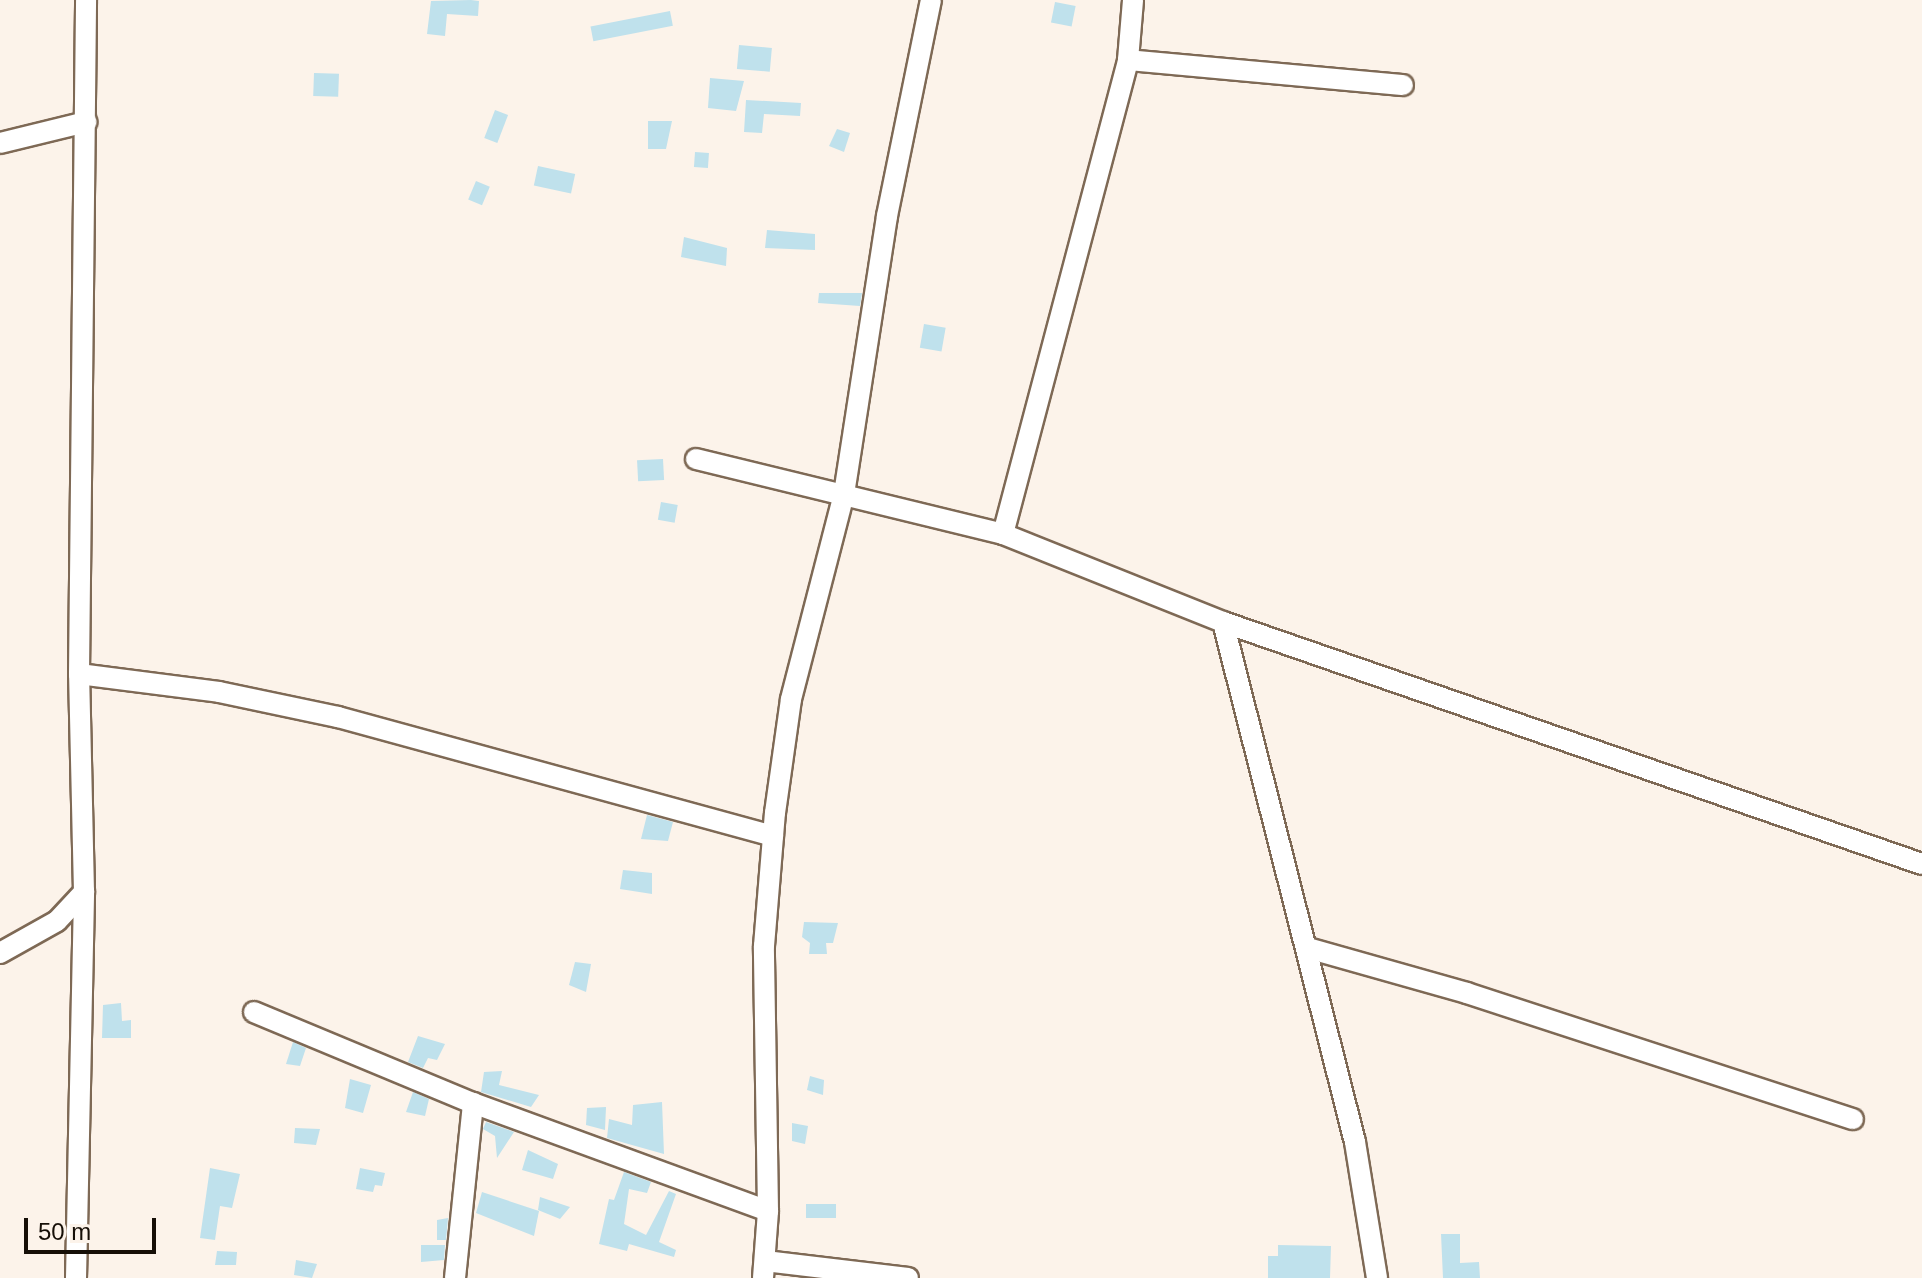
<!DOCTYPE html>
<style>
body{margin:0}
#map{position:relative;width:1922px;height:1278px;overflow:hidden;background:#fcf3ea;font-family:Helvetica,sans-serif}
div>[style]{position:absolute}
.building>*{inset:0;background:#bfe1ec;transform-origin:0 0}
.roads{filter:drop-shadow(2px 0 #7e6955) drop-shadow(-2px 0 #7e6955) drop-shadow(0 2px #7e6955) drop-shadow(0 -2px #7e6955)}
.minor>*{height:20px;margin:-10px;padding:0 10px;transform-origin:10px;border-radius:10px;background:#fff}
span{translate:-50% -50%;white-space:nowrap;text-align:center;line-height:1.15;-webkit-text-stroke:6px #fcf3ea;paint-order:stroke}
.scale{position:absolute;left:24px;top:1218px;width:132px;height:36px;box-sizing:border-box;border:4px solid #160f07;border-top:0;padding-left:10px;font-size:24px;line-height:28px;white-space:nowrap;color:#160f07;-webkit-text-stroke:6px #fcf3ea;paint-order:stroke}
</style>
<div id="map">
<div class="building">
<div style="clip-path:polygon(471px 0,479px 1px,478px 16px,447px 14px,445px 36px,427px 34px,431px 1px)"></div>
<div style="left:1055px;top:2px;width:21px;height:21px;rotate:11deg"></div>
<div style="left:670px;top:11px;width:15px;height:81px;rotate:79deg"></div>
<div style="left:739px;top:45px;width:33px;height:24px;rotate:5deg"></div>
<div style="left:314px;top:73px;width:25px;height:23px;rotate:2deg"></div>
<div style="clip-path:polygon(710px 78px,744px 81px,736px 111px,708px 108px)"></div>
<div style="clip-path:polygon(746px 100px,801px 103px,800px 116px,764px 114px,762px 133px,744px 132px)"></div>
<div style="left:495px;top:110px;width:14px;height:30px;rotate:21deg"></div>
<div style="clip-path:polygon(648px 121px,672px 121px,666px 149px,648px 149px)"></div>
<div style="clip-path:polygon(837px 129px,850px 133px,844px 152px,829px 146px)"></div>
<div style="left:695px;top:152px;width:14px;height:15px;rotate:4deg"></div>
<div style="left:538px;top:166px;width:38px;height:20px;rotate:12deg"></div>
<div style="left:476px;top:181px;width:15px;height:20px;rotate:23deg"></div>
<div style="clip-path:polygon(767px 230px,815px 234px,815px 250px,765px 248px)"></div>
<div style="clip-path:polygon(684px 237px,727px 248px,726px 266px,681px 257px)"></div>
<div style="clip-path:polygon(819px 293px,862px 293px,860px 306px,818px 303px)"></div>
<div style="left:924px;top:324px;width:22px;height:24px;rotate:10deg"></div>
<div style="left:663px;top:459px;width:21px;height:26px;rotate:87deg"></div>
<div style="left:661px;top:502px;width:17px;height:18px;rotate:10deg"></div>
<div style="clip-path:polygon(647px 815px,673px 822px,668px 841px,641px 839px)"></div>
<div style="clip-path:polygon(623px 870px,652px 873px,652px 894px,620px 889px)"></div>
<div style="clip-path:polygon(804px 922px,838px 923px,833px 943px,826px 943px,827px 954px,809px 954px,810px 943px,802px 937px)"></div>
<div style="clip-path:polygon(575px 962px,591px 964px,586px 992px,569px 985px)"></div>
<div style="clip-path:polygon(121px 1003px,122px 1021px,131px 1020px,131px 1038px,102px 1038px,103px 1005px)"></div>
<div style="clip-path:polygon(418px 1036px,445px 1044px,437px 1060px,428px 1058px,423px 1068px,408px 1062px)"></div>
<div style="clip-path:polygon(293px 1042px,306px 1048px,300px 1066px,286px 1064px)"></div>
<div style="clip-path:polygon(502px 1071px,499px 1085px,539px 1095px,531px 1107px,481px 1092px,484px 1072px)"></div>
<div style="clip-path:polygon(810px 1076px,824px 1080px,823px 1095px,807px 1090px)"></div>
<div style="clip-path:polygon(350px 1079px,371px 1085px,363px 1113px,345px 1108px)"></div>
<div style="clip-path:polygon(413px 1092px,429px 1099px,425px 1116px,406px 1112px)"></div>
<div style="clip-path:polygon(662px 1102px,664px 1154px,607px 1138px,609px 1119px,632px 1125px,633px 1105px)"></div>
<div style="clip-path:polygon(606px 1107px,605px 1130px,586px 1125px,587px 1108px)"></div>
<div style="clip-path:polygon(486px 1122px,514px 1132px,497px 1158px,495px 1136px,483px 1129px)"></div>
<div style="clip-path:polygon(792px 1123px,808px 1126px,805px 1144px,792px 1141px)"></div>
<div style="clip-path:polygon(295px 1128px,320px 1129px,316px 1145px,294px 1143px)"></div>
<div style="clip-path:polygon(528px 1150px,558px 1164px,553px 1179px,522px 1170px)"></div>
<div style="clip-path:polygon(210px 1168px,240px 1174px,232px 1208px,220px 1206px,215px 1240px,200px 1238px)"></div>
<div style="clip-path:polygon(360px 1168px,385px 1173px,382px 1186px,375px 1185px,373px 1192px,356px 1189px)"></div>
<div style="clip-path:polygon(624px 1172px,651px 1182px,647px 1193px,629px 1189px,624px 1224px,646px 1235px,669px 1191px,676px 1194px,659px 1242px,676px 1250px,674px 1257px,629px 1244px,627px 1251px,599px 1244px,609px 1199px,614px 1200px)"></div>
<div style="clip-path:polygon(482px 1192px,539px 1211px,534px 1236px,476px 1213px)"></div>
<div style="clip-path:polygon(540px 1197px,570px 1207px,560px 1219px,538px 1210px)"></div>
<div style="left:806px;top:1204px;width:30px;height:14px"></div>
<div style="clip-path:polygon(448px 1218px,446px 1240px,437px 1240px,437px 1220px)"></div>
<div style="clip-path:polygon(1441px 1234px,1460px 1234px,1460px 1263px,1479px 1262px,1480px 1278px,1443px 1278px)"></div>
<div style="clip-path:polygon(421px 1245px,445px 1245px,444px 1260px,421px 1262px)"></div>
<div style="clip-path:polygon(1278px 1245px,1331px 1246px,1330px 1278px,1268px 1278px,1268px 1256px,1278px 1256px)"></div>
<div style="clip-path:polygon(217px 1251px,237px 1252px,236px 1265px,215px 1265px)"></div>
<div style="clip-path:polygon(296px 1260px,317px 1264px,312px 1278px,294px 1275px)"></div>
</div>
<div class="roads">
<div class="minor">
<div style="left:1128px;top:60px;width:276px;rotate:5.2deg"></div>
<div style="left:0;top:143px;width:89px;rotate:-13.7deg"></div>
<div style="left:696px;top:459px;width:316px;rotate:13.7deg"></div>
<div style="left:1003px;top:534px;width:237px;rotate:21.8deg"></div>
<div style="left:1223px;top:622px;width:740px;rotate:19.1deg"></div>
<div style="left:1003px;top:534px;width:490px;rotate:-75.2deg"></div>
<div style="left:1128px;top:60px;width:60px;rotate:-85.2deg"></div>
<div style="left:1223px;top:622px;width:536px;rotate:75.76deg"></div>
<div style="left:1355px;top:1142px;width:138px;rotate:80.8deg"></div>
<div style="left:79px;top:674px;width:141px;rotate:7.3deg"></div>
<div style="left:219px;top:692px;width:122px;rotate:11.9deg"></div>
<div style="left:338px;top:717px;width:451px;rotate:15.3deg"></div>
<div style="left:1308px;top:948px;width:165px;rotate:15.8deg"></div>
<div style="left:1467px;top:993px;width:406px;rotate:18.1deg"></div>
<div style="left:0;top:953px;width:65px;rotate:-29.3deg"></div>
<div style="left:57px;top:921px;width:40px;rotate:-47deg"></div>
<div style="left:254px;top:1012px;width:237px;rotate:22.6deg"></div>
<div style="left:473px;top:1103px;width:314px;rotate:20.1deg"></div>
<div style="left:765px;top:1261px;width:144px;rotate:6.8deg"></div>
<div style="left:76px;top:1278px;width:386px;rotate:-88.8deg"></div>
<div style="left:84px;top:892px;width:218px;rotate:-91.3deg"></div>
<div style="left:79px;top:674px;width:674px;rotate:-89.4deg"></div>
<div style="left:455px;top:1278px;width:176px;rotate:-84.1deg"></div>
<div style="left:763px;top:1278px;width:67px;rotate:-85.7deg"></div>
<div style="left:768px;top:1211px;width:265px;rotate:-90.9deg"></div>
<div style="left:764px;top:946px;width:133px;rotate:-85.3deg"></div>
<div style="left:775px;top:813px;width:115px;rotate:-82deg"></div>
<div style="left:791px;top:699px;width:212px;rotate:-75.5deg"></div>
<div style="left:844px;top:494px;width:281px;rotate:-81.2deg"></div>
<div style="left:887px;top:216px;width:220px;rotate:-78.5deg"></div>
</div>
</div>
<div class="scale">50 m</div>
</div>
